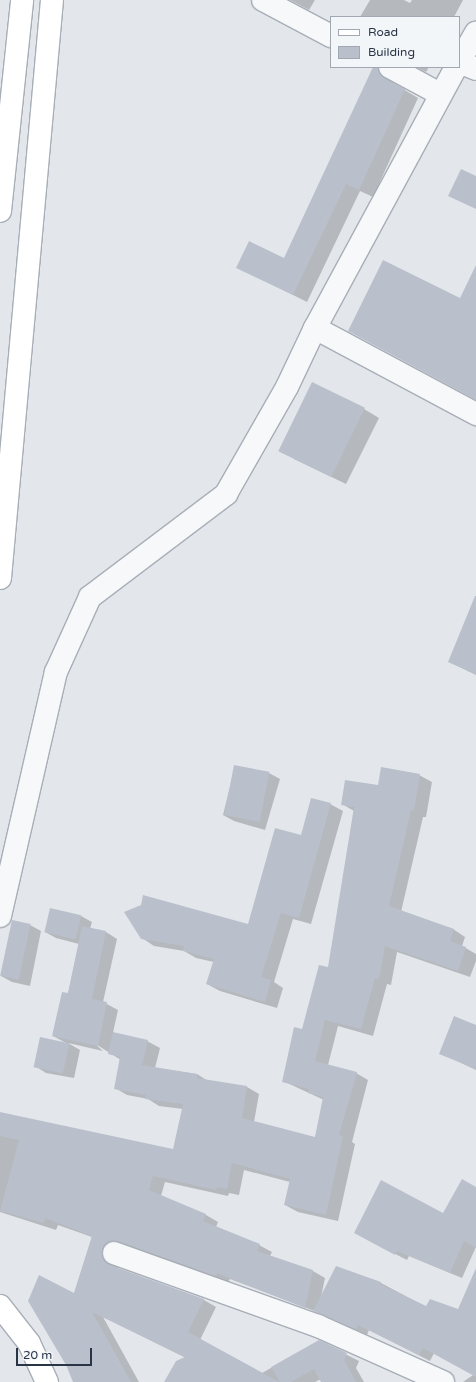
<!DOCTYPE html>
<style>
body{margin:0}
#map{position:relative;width:476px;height:1382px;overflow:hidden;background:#e3e7ec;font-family:"Varela Round",sans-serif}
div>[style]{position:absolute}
.shadow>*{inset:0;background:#0003}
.building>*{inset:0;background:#bac0cb;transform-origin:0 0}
.roads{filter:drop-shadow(1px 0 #a7aeb7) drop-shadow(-1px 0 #a7aeb7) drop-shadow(0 1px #a7aeb7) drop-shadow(0 -1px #a7aeb7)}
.minor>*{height:22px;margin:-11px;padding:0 11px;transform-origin:11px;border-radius:11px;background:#f7f8fa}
.major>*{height:22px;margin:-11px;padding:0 11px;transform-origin:11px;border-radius:11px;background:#fff}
span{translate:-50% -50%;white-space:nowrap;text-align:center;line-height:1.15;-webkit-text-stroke:4px #f3f6f9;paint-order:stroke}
.legend{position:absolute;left:330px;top:16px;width:130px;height:52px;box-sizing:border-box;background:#f3f6f9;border:1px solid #a2a8b1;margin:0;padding:5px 7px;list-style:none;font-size:12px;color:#293446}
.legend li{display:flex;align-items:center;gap:8px;height:20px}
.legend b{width:20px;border:1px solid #a2a8b1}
.scale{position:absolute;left:16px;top:1348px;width:76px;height:18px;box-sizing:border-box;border:2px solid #293446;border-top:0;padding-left:5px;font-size:12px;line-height:14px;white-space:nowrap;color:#293446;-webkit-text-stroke:3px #f3f6f9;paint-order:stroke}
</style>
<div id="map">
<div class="shadow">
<div style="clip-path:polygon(290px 0,315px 0,309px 10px)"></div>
<div style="clip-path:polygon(370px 0,404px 0,410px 3px,412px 0,463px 0,454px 17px,360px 17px)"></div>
<div style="clip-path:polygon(374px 67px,396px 67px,392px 69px,393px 83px,418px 98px,373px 197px,360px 191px,307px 302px,237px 267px,284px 259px)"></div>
<div style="clip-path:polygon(416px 67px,429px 67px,426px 72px)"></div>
<div style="clip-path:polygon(364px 409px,379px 418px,346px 484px,294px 459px)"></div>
<div style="clip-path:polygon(476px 605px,476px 675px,449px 662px)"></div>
<div style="clip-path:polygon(235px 766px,269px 773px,280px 779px,265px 830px,234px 821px,223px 815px)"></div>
<div style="clip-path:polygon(419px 775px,432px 782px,426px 817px,423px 817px,401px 912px,453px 929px,465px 937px,462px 946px,476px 954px,476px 961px,470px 977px,397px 952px,391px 985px,387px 984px,373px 1036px,338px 1026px,328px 1065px,356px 1073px,368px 1080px,352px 1142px,355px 1144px,338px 1221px,298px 1212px,285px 1205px,290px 1182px,244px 1170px,239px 1195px,229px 1193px,228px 1196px,165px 1182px,161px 1196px,206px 1215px,218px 1222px,216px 1227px,259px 1245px,272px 1252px,270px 1256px,313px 1271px,325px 1278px,321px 1297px,337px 1267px,381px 1283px,451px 1320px,430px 1361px,369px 1330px,367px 1335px,317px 1312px,230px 1279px,228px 1282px,114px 1263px,119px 1269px,204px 1300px,216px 1307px,200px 1340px,262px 1373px,319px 1341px,359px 1361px,356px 1368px,364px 1382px,322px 1382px,321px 1379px,315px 1382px,165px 1382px,186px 1358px,103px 1317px,139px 1382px,75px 1382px,74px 1294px,92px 1237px,58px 1225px,56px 1230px,0 1212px,0 1113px,174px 1151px,183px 1109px,159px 1106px,148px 1099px,127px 1095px,115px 1088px,121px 1060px,94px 1043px,103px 1051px,68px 1043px,80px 1050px,74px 1078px,46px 1073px,35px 1066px,66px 1043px,53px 1036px,68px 994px,79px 944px,56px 938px,45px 932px,81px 916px,92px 922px,90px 929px,106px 932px,117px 939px,103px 1002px,118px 1010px,113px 1033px,147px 1041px,160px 1048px,155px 1068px,197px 1074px,208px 1081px,247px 1087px,259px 1094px,254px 1122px,315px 1138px,324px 1100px,283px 1081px,329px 968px,354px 811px,342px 804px,379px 786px)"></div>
<div style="clip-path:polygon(330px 804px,343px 811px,311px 924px,293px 919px,274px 982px,283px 988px,277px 1008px,220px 991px,207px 984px,214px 962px,196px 958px,184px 951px,154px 946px,142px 938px,249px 925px,302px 836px)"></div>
<div style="clip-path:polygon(30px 925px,41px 931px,30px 986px,12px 982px,1px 976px)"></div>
<div style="clip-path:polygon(476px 1026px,476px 1070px,440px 1053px)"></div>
<div style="clip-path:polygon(476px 1188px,476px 1247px,462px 1278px,409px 1256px,407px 1260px,366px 1239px,444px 1214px)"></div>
<div style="clip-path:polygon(476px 1373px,476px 1382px,463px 1382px)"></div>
</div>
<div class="building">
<div style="clip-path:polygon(373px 67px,378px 67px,384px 78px,405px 89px,359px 190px,346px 184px,293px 295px,236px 268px,249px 241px,284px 258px)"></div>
<div style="clip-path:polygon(461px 169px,476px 176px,476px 209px,448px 196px)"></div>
<div style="clip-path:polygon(383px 260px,460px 298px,476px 265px,476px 400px,348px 331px)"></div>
<div style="left:312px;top:382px;width:59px;height:77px;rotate:26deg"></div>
<div style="clip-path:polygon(475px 596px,476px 596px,476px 674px,448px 662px)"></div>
<div style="left:234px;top:765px;width:36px;height:51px;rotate:11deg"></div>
<div style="clip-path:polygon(381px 767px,420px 774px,414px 811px,411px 810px,389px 906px,454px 929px,450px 941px,466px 947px,458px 971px,385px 946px,379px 979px,375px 978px,361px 1029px,325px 1020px,315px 1061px,357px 1072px,339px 1135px,343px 1136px,326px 1215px,284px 1205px,290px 1179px,232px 1163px,227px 1189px,217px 1187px,216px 1190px,153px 1176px,149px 1190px,206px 1214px,203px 1221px,260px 1244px,257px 1251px,313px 1270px,305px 1308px,217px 1273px,216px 1276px,118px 1241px,106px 1243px,102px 1249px,104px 1261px,110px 1265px,204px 1299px,188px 1332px,279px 1382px,164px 1382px,176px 1361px,185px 1357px,92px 1312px,131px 1382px,73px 1382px,66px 1365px,28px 1301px,39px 1275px,74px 1293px,92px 1236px,45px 1218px,44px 1223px,0 1211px,19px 1140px,0 1136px,0 1112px,173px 1149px,183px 1104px,145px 1099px,146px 1095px,114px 1089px,120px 1057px,108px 1054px,113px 1032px,148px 1040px,142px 1065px,197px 1074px,197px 1078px,247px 1086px,242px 1118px,315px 1137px,323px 1097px,308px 1093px,309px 1089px,282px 1082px,294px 1027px,302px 1029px,319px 965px,328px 967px,354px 807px,341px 805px,345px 780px,378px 785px)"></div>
<div style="clip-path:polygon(311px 798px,331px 803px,299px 918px,281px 913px,261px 977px,271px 980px,265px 1002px,206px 984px,214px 959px,183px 951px,184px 946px,141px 939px,124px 912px,141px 905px,143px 895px,248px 924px,275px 828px,301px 835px)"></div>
<div style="left:50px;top:908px;width:32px;height:25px;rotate:13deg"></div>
<div style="left:12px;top:920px;width:19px;height:57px;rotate:12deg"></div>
<div style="clip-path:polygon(82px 926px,106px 931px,92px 999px,107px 1002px,98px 1046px,52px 1036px,62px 992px,68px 993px)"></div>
<div style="clip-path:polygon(454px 1016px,476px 1025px,476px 1069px,439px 1054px)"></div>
<div style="left:40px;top:1037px;width:30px;height:31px;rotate:12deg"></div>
<div style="clip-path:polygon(462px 1179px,476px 1187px,476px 1248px,464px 1241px,450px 1273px,397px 1251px,395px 1255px,354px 1233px,381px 1180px,443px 1213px)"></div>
<div style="clip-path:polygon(336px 1266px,381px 1282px,380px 1284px,426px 1306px,430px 1299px,458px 1309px,476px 1268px,476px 1377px,423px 1348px,419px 1355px,358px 1325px,356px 1329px,313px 1311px)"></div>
<div style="clip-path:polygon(319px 1340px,347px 1353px,344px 1360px,356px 1382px,321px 1382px,314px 1369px,291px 1382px,280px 1382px,271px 1367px)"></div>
</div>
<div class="roads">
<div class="minor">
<div style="left:263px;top:0;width:77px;rotate:27.9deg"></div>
<div style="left:459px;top:62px;width:34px;rotate:-60deg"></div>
<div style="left:459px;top:62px;width:18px;rotate:22deg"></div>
<div style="left:390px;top:67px;width:57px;rotate:28.4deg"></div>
<div style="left:315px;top:328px;width:183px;rotate:28.1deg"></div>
<div style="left:0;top:916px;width:250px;rotate:-77.1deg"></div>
<div style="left:56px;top:672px;width:82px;rotate:-65.6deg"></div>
<div style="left:90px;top:597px;width:171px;rotate:-37.1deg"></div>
<div style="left:226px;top:494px;width:123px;rotate:-60.3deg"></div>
<div style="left:287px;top:387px;width:65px;rotate:-64.6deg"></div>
<div style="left:315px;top:328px;width:297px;rotate:-61.6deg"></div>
<div style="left:114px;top:1253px;width:217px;rotate:19.7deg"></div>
<div style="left:318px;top:1326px;width:137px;rotate:24.1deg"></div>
</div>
<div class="major">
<div style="left:0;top:211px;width:212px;rotate:-84deg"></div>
<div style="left:0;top:578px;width:580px;rotate:-84.86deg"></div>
<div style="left:0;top:1306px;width:47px;rotate:51.9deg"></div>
<div style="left:29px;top:1343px;width:43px;rotate:65.2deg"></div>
</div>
</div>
<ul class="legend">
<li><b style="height:5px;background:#fff"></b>Road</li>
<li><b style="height:11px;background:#bac0cb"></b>Building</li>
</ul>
<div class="scale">20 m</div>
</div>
